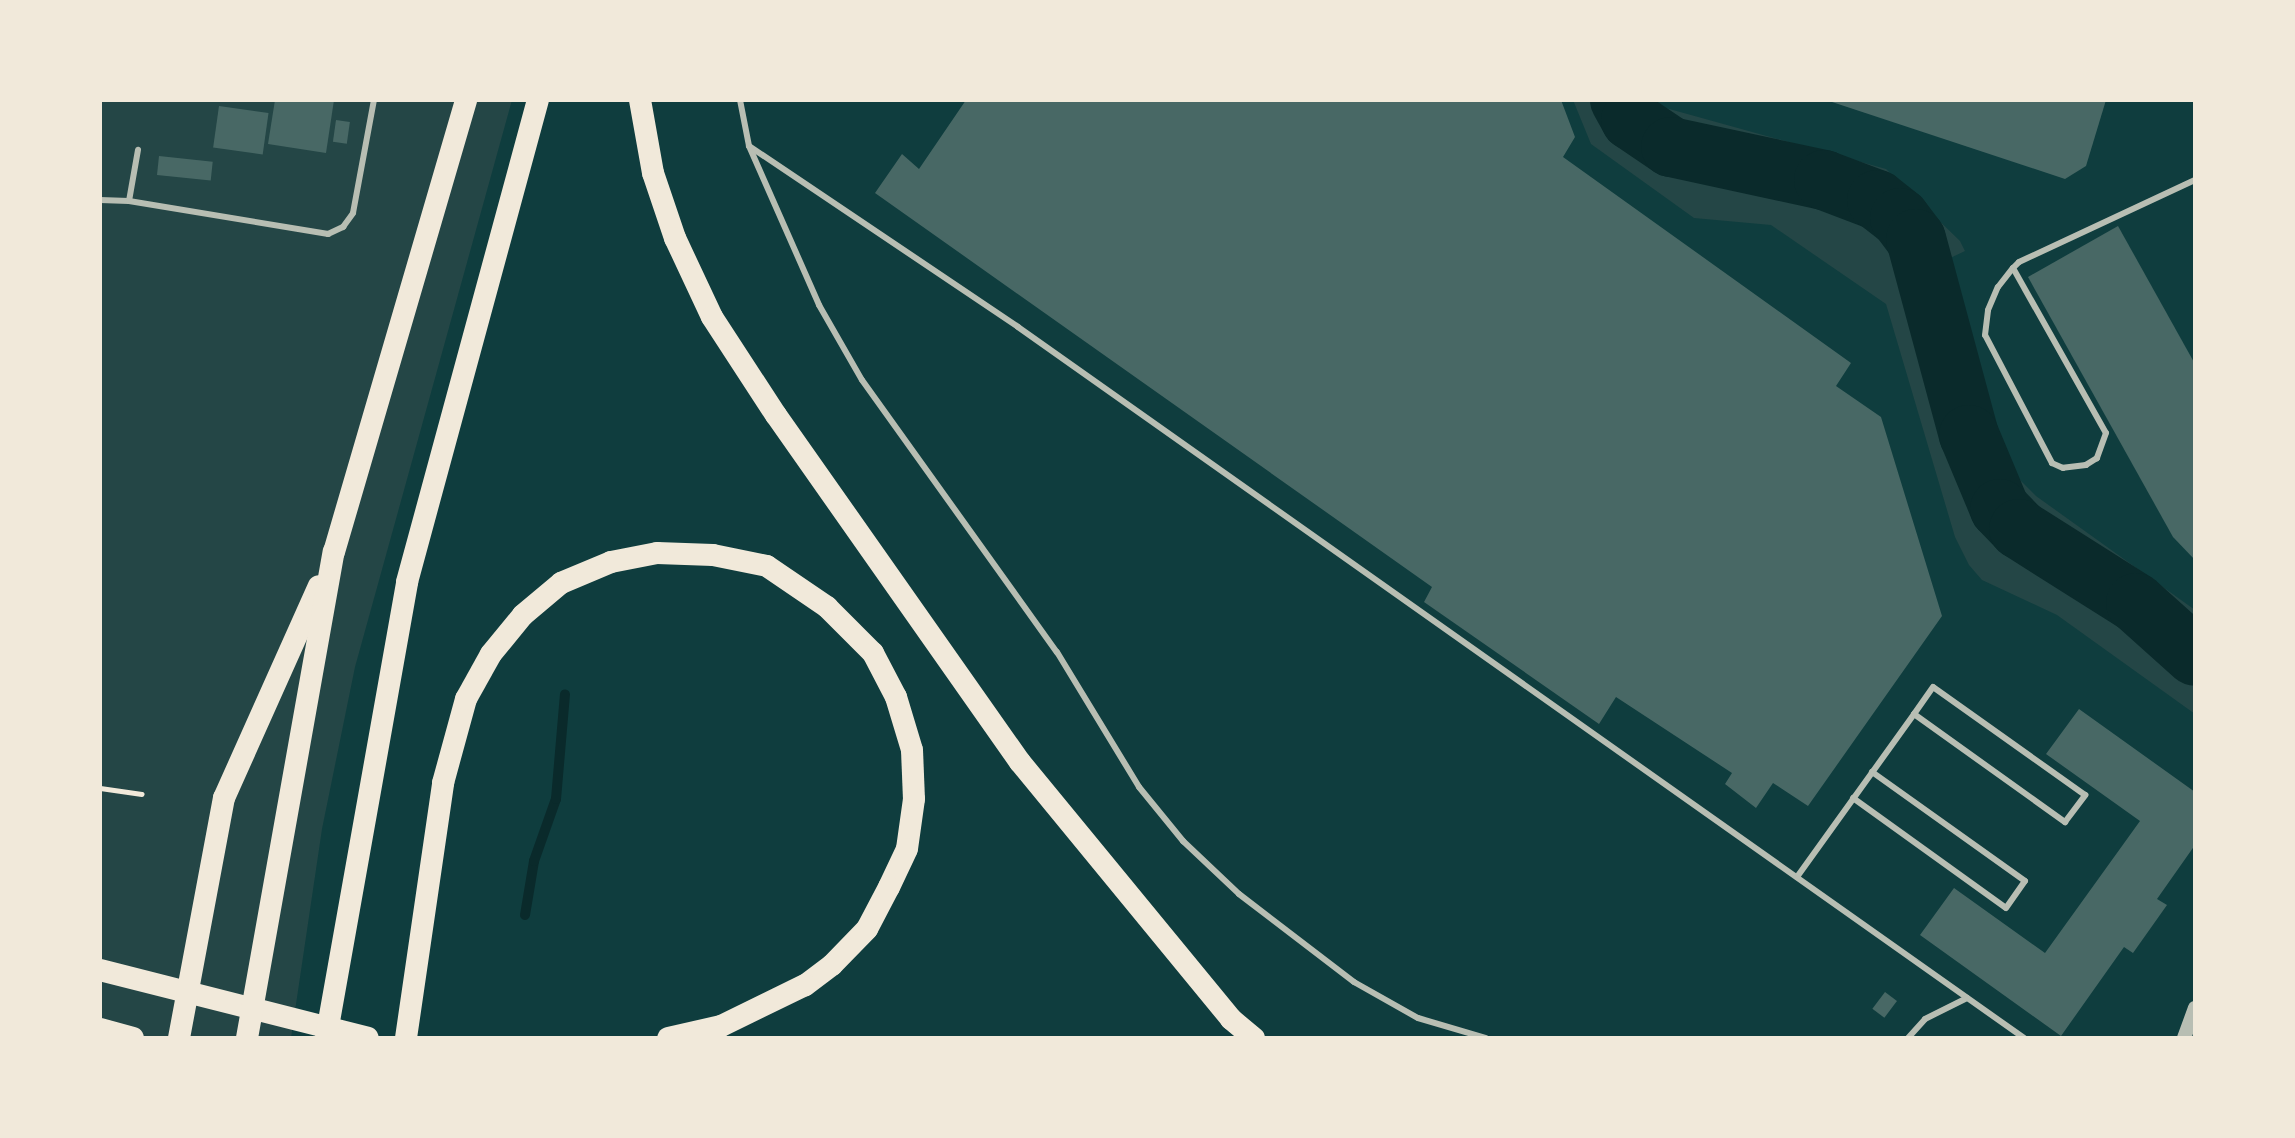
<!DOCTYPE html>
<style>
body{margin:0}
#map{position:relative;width:2295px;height:1138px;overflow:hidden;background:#0f3d3e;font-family:"Fira Sans Condensed",sans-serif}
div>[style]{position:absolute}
.green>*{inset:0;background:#244646}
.stream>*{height:10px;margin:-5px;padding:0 5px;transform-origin:5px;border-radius:5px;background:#0a2a2b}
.river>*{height:60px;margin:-30px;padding:0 30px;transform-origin:30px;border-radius:30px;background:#0a2a2b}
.building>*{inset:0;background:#486865;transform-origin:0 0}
.path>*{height:5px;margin:-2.5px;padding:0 2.5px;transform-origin:2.5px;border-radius:2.5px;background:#f1e9da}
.service>*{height:6px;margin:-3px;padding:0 3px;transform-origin:3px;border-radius:3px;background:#b8beb3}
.tertiary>*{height:14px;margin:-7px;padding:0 7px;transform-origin:7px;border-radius:7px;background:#b8beb3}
.trunk>*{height:22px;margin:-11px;padding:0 11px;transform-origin:11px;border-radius:11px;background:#f1e9da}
span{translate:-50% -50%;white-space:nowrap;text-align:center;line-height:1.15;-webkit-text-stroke:6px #f1e9da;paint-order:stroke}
.frame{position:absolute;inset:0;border:102px solid #f1e9da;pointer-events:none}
</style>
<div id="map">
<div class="green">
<div style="clip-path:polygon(100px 100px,512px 100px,355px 667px,322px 829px,291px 1038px,100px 1038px)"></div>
<div style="clip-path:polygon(1573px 100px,1637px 100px,1886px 169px,1960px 241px,1965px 251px,1944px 261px,1968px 326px,1995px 443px,2008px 468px,2036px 496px,2195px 610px,2195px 714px,2057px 615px,1982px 580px,1969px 565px,1955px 537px,1886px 304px,1771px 225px,1694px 218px,1591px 144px)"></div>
</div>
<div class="stream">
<div style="left:525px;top:915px;width:55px;rotate:-80.5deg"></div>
<div style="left:534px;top:861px;width:66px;rotate:-70.5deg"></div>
<div style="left:556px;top:799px;width:105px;rotate:-85.1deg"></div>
</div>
<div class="river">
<div style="left:1620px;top:100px;width:23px;rotate:61deg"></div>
<div style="left:1631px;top:120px;width:48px;rotate:34deg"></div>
<div style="left:1671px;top:147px;width:157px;rotate:12.2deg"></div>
<div style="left:1824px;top:180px;width:57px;rotate:20.7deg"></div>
<div style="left:1877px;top:200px;width:29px;rotate:38deg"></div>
<div style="left:1900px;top:218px;width:26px;rotate:53deg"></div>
<div style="left:1916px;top:239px;width:203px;rotate:74.9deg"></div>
<div style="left:1969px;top:435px;width:80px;rotate:67.3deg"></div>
<div style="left:2000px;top:509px;width:28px;rotate:46deg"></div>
<div style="left:2019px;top:529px;width:138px;rotate:32.3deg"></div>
<div style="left:2136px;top:603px;width:79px;rotate:41.9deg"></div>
</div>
<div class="building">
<div style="clip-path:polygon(275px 100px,334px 100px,326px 153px,268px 144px)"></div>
<div style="clip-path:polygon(966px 100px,1561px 100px,1575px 137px,1563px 157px,1851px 363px,1836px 386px,1881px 417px,1942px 616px,1808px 806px,1773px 783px,1756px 808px,1725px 784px,1732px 773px,1616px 697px,1599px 724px,1424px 602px,1432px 587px,875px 193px,902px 154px,919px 169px)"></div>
<div style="clip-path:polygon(1826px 100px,2106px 100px,2086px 166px,2065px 179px)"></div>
<div style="left:219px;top:106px;width:50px;height:42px;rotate:8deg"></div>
<div style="left:336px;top:120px;width:14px;height:22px;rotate:8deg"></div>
<div style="left:159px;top:156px;width:54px;height:19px;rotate:6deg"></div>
<div style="clip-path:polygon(2118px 226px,2195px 364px,2195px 560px,2173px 537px,2028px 277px)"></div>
<div style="clip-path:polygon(2079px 709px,2195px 792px,2195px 845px,2157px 899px,2167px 905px,2133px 953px,2124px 947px,2061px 1036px,1920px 935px,1954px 888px,2045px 953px,2140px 821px,2046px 754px)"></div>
<div style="left:1885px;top:992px;width:15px;height:21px;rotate:37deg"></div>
</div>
<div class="path">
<div style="left:100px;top:788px;width:42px;rotate:8.1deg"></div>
</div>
<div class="service">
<div style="left:740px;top:100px;width:47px;rotate:78.9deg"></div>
<div style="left:749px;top:146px;width:174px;rotate:66.2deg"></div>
<div style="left:819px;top:305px;width:86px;rotate:60.2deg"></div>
<div style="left:862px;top:380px;width:335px;rotate:54.4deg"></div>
<div style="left:1057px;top:652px;width:158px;rotate:58.7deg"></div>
<div style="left:1139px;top:787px;width:70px;rotate:50.8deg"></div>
<div style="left:1183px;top:841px;width:77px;rotate:43.4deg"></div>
<div style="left:1239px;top:894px;width:145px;rotate:37.4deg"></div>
<div style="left:1354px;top:982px;width:73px;rotate:29.4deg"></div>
<div style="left:1418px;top:1018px;width:71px;rotate:16.4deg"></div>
<div style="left:749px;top:146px;width:324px;rotate:33.9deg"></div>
<div style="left:1018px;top:327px;width:1232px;rotate:35.25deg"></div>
<div style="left:100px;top:200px;width:29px;rotate:2deg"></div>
<div style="left:129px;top:201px;width:52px;rotate:-80deg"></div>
<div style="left:129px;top:201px;width:202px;rotate:9.4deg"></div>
<div style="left:328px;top:234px;width:17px;rotate:-25deg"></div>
<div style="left:343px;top:227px;width:17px;rotate:-54deg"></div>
<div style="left:353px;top:213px;width:115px;rotate:-79.5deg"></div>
<div style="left:2013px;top:268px;width:189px;rotate:60.6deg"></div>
<div style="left:2106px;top:433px;width:27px;rotate:110deg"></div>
<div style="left:2097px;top:458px;width:13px;rotate:148deg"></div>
<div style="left:2086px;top:465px;width:23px;rotate:173deg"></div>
<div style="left:2063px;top:468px;width:12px;rotate:-156deg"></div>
<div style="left:2052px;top:463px;width:144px;rotate:-117.6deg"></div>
<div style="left:1985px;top:335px;width:25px;rotate:-83deg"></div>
<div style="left:1988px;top:310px;width:25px;rotate:-67deg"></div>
<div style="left:1998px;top:287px;width:24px;rotate:-52deg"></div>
<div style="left:2013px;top:268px;width:8px;rotate:-45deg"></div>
<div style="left:2019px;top:262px;width:194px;rotate:-25deg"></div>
<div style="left:1853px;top:798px;width:188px;rotate:35.7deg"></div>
<div style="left:2006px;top:908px;width:33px;rotate:-55deg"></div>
<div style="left:2025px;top:881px;width:188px;rotate:-144.5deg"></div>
<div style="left:1797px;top:877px;width:201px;rotate:-54.3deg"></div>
<div style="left:1914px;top:714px;width:186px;rotate:35.6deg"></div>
<div style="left:2065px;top:822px;width:34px;rotate:-53deg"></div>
<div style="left:2085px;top:795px;width:186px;rotate:-144.6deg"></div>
<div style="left:1933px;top:687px;width:33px;rotate:125deg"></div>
<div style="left:1908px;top:1038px;width:25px;rotate:-48deg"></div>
<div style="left:1925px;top:1019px;width:47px;rotate:-26.6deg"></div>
</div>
<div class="tertiary">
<div style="left:2184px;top:1038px;width:32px;rotate:-70deg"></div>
</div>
<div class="trunk">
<div style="left:640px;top:100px;width:74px;rotate:79.9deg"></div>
<div style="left:653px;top:173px;width:69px;rotate:71.3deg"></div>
<div style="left:675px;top:238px;width:87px;rotate:64.9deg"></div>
<div style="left:712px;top:317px;width:117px;rotate:56.9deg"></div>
<div style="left:776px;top:415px;width:424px;rotate:54.9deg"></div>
<div style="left:1020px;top:762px;width:333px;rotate:50.6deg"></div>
<div style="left:1231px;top:1019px;width:30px;rotate:40deg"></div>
<div style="left:100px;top:970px;width:276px;rotate:14.2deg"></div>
<div style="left:100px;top:1029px;width:34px;rotate:15deg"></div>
<div style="left:179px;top:1038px;width:244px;rotate:-79.4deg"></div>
<div style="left:224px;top:798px;width:232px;rotate:-65.9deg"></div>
<div style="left:247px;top:1038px;width:494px;rotate:-79.9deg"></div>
<div style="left:334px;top:552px;width:471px;rotate:-73.7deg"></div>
<div style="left:326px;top:1038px;width:463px;rotate:-79.9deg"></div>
<div style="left:407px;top:582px;width:499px;rotate:-74.8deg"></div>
<div style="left:406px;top:1038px;width:258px;rotate:-81.7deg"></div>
<div style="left:443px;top:783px;width:87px;rotate:-74.7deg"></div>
<div style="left:466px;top:699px;width:51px;rotate:-60.9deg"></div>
<div style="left:491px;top:654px;width:50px;rotate:-50.6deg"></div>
<div style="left:523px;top:615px;width:50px;rotate:-40.1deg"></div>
<div style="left:561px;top:583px;width:54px;rotate:-22.8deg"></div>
<div style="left:611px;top:562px;width:47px;rotate:-11.1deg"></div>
<div style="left:657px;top:553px;width:56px;rotate:2deg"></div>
<div style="left:713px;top:555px;width:55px;rotate:11.5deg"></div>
<div style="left:767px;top:566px;width:73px;rotate:34.3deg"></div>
<div style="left:827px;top:607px;width:65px;rotate:45deg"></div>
<div style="left:873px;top:653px;width:50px;rotate:62.4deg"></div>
<div style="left:896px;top:697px;width:55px;rotate:73.2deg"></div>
<div style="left:912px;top:750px;width:49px;rotate:87.7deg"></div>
<div style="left:914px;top:799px;width:50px;rotate:98deg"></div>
<div style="left:907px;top:849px;width:42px;rotate:115.3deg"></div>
<div style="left:889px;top:887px;width:47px;rotate:117.6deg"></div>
<div style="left:867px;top:929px;width:50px;rotate:134.2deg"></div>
<div style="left:832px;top:965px;width:34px;rotate:143deg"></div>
<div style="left:805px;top:985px;width:93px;rotate:154deg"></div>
<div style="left:721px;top:1026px;width:54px;rotate:167.2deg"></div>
</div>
<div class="frame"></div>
</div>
